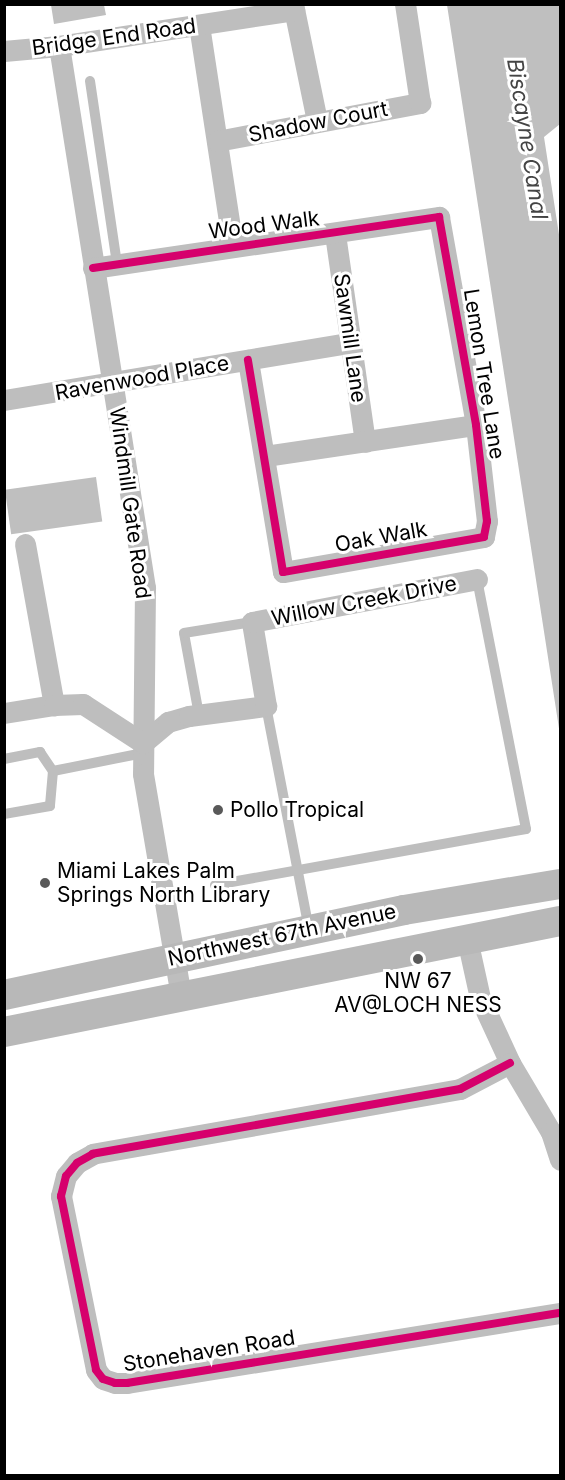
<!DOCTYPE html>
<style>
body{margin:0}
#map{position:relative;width:565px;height:1480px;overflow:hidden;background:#fff;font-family:Inter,sans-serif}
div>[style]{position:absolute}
.water>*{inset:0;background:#bfbfbf;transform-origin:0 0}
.service>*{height:10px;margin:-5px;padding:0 5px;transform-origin:5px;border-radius:5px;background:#bebebe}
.minor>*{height:21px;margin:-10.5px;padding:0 10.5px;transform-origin:10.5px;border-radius:10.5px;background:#bebebe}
.secondary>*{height:30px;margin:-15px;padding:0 15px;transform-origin:15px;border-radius:15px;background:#b8b8b8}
.cycleway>*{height:8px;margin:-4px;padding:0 4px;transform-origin:4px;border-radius:4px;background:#d6006c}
.dots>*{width:16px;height:16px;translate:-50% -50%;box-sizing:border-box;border:3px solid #fff;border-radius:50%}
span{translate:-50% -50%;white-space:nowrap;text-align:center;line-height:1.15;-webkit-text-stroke:6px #fff;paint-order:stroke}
.street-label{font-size:21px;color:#000}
.poi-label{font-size:21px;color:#000}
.left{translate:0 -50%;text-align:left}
.water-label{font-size:22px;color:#444;font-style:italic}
.frame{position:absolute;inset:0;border:6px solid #000;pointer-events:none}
</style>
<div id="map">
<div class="water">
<div style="clip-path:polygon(51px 5px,104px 5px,106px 15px,54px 24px)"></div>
<div style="clip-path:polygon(447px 5px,560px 5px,560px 124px,544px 137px,560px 241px,560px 735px)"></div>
<div style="left:96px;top:477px;width:45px;height:92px;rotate:82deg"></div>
</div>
<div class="service">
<div style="left:90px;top:81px;width:185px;rotate:81.6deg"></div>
<div style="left:266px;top:706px;width:227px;rotate:79.1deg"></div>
<div style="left:199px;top:715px;width:83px;rotate:-100.4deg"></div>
<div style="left:184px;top:633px;width:69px;rotate:-9.2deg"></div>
<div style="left:4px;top:759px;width:37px;rotate:-11deg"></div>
<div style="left:40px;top:752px;width:23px;rotate:56deg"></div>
<div style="left:53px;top:771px;width:35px;rotate:95deg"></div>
<div style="left:50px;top:806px;width:47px;rotate:170.1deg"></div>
<div style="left:53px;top:771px;width:92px;rotate:-11.3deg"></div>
<div style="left:215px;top:885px;width:316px;rotate:-10.2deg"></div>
<div style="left:526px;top:829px;width:255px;rotate:-101.1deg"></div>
</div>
<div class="minor">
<div style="left:293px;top:4px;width:119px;rotate:78.4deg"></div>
<div style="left:199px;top:25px;width:224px;rotate:81.3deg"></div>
<div style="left:59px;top:46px;width:549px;rotate:80.98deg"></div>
<div style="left:145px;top:588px;width:186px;rotate:90.6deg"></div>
<div style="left:143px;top:774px;width:226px;rotate:80.3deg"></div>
<div style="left:4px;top:51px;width:55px;rotate:-5.2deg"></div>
<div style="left:59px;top:46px;width:238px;rotate:-8.7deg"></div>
<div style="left:217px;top:141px;width:207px;rotate:-10.6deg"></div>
<div style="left:420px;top:103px;width:100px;rotate:-98.6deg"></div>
<div style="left:335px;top:234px;width:210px;rotate:81.8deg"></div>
<div style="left:93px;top:268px;width:350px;rotate:-8.4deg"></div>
<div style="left:439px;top:217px;width:211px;rotate:79.9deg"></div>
<div style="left:476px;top:425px;width:97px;rotate:83.5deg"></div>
<div style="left:487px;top:521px;width:16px;rotate:101deg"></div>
<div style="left:484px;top:537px;width:204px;rotate:170.1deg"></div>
<div style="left:283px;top:572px;width:215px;rotate:-99.4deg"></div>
<div style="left:4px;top:400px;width:351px;rotate:-9.4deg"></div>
<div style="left:265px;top:456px;width:213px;rotate:-8.4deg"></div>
<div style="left:25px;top:544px;width:164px;rotate:79.8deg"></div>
<div style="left:4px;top:713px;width:51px;rotate:-9.1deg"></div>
<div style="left:54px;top:705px;width:29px;rotate:-2deg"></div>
<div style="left:83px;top:704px;width:72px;rotate:33deg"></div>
<div style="left:143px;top:743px;width:33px;rotate:-40deg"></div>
<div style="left:168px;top:722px;width:22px;rotate:-16deg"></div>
<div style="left:189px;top:716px;width:78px;rotate:-7.4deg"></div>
<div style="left:266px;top:706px;width:85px;rotate:-99.5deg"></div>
<div style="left:252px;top:622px;width:229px;rotate:-10.8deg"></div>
<div style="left:467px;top:939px;width:60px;rotate:77.6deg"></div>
<div style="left:480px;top:998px;width:72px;rotate:65.2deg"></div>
<div style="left:510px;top:1063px;width:80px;rotate:59.3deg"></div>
<div style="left:551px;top:1132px;width:29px;rotate:72deg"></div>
<div style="left:510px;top:1063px;width:56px;rotate:152.5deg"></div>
<div style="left:460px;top:1089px;width:373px;rotate:170deg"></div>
<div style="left:93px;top:1154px;width:18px;rotate:151deg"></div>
<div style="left:77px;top:1163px;width:17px;rotate:130deg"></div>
<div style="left:66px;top:1176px;width:21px;rotate:104deg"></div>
<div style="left:61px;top:1196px;width:177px;rotate:78.6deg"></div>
<div style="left:96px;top:1370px;width:11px;rotate:52deg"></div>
<div style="left:103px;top:1379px;width:13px;rotate:18deg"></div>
<div style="left:115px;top:1383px;width:12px"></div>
<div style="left:127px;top:1383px;width:439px;rotate:-9.2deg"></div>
</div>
<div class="secondary">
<div style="left:4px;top:995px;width:409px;rotate:-12deg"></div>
<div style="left:404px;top:910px;width:158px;rotate:-9.5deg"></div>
<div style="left:4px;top:1032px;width:567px;rotate:-11.29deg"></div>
</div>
<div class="cycleway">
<div style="left:93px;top:268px;width:350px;rotate:-8.4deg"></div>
<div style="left:439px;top:217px;width:211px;rotate:79.9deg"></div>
<div style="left:476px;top:425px;width:97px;rotate:83.5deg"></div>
<div style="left:487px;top:521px;width:16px;rotate:101deg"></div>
<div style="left:484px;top:537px;width:204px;rotate:170.1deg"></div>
<div style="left:283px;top:572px;width:215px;rotate:-99.4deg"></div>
<div style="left:510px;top:1063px;width:56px;rotate:152.5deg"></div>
<div style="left:460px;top:1089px;width:373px;rotate:170deg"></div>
<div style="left:93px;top:1154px;width:18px;rotate:151deg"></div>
<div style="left:77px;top:1163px;width:17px;rotate:130deg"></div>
<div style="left:66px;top:1176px;width:21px;rotate:104deg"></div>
<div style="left:61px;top:1196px;width:177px;rotate:78.6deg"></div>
<div style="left:96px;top:1370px;width:11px;rotate:52deg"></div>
<div style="left:103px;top:1379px;width:13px;rotate:18deg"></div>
<div style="left:115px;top:1383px;width:12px"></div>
<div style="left:127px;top:1383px;width:439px;rotate:-9.2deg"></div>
</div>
<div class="dots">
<div style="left:218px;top:810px;background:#595959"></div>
<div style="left:45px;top:883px;background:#595959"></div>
<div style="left:418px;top:959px;background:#595959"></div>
</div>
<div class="street-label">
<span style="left:114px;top:37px;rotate:-8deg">Bridge End Road</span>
<span style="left:318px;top:122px;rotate:-11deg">Shadow Court</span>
<span style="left:264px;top:225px;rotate:-7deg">Wood Walk</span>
<span style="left:350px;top:338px;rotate:82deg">Sawmill Lane</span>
<span style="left:484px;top:374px;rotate:81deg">Lemon Tree Lane</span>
<span style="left:142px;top:378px;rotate:-10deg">Ravenwood Place</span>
<span style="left:130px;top:503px;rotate:82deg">Windmill Gate Road</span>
<span style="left:381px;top:537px;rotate:-10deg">Oak Walk</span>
<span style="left:364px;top:601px;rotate:-11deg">Willow Creek Drive</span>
<span style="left:282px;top:935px;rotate:-12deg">Northwest 67th Avenue</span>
<span style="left:209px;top:1351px;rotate:-9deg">Stonehaven Road</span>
</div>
<div class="poi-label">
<span class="left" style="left:230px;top:810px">Pollo Tropical</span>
<span class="left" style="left:57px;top:883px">Miami Lakes Palm<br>Springs North Library</span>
<span style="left:418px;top:993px">NW 67<br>AV@LOCH NESS</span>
</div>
<div class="water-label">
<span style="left:527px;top:139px;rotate:81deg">Biscayne Canal</span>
</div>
<div class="frame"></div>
</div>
